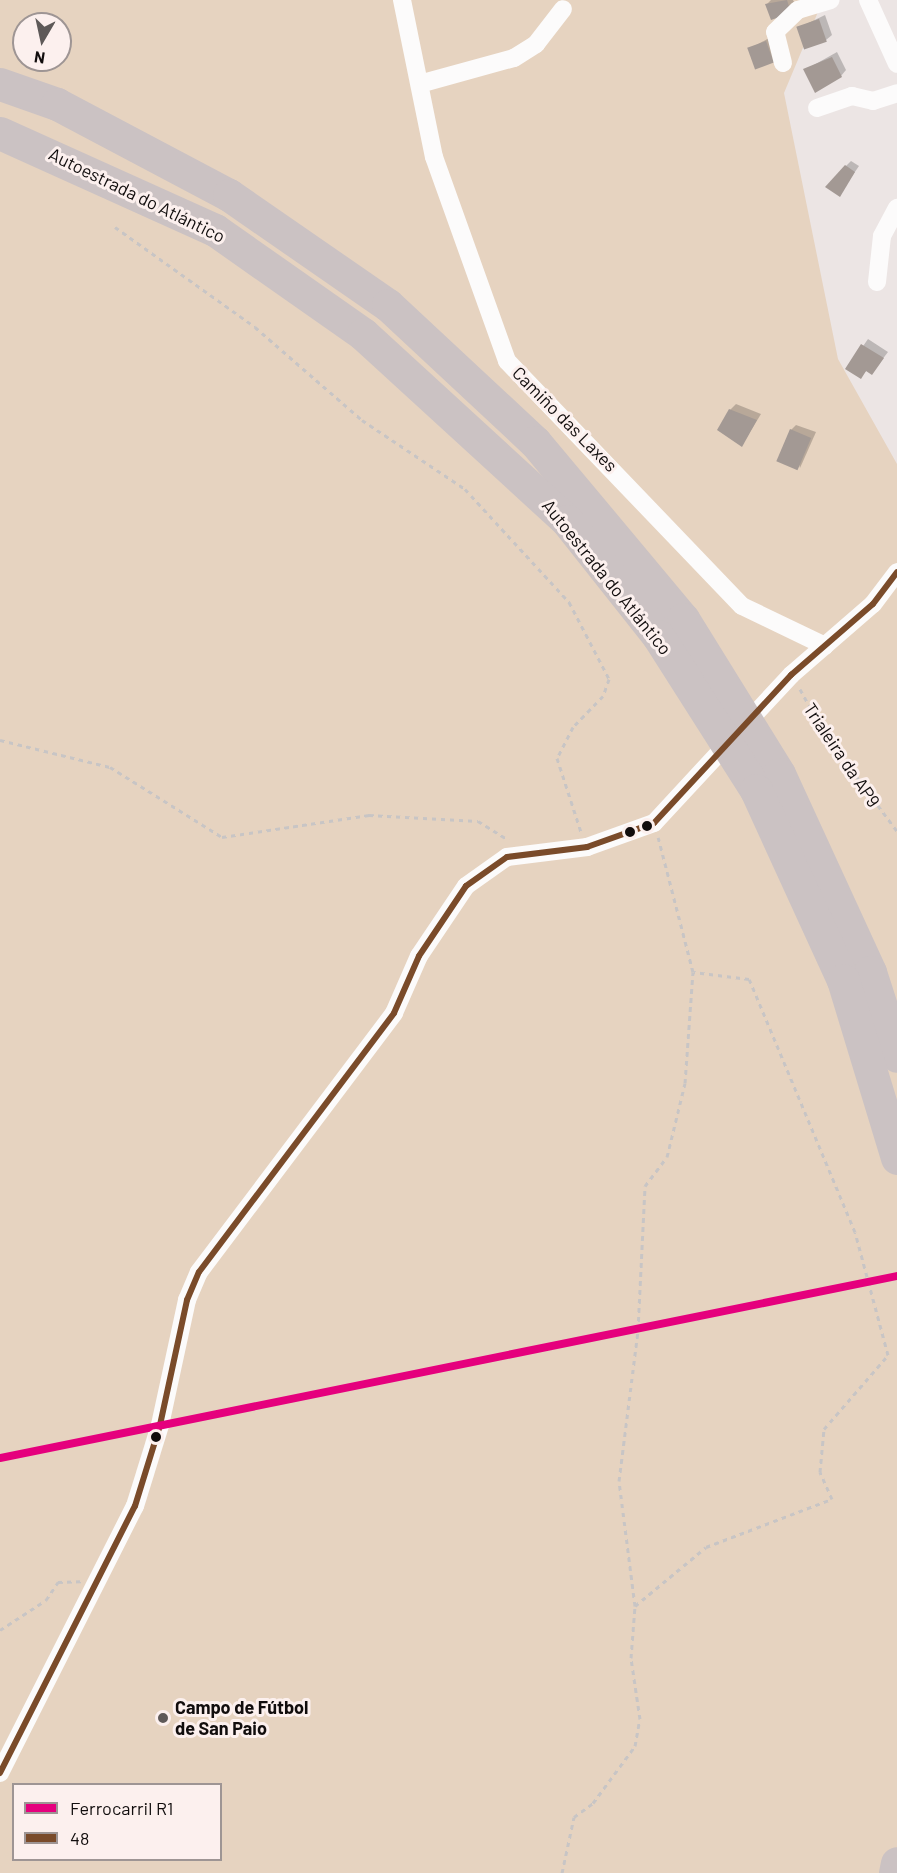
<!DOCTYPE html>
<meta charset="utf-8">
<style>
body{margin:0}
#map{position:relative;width:897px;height:1873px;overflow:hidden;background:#ece5e4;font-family:Barlow,sans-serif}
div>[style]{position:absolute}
.green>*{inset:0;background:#e6d3c0}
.shadow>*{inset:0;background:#0003}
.building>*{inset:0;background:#a39994;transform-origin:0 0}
.path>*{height:3px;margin-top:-1.5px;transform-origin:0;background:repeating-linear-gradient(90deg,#c8c5c5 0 4.5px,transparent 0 9px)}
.minor>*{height:18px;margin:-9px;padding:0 9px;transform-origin:9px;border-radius:9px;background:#fcfbfb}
.motorway>*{height:33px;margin:-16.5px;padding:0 16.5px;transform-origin:16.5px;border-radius:16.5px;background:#cbc2c3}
.bus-1>*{height:6px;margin:-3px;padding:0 3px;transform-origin:3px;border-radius:3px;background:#7a4b2a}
.rail-1>*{height:8px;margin:-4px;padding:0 4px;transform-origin:4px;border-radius:4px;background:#e5007d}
.dots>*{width:16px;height:16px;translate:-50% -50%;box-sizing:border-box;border:3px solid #fcf0ee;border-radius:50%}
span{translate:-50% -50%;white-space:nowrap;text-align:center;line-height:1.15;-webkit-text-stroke:6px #fcf0ee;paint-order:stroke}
.street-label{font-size:18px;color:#110d0d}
.poi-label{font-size:18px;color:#110d0d;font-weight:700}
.left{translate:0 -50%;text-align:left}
.legend{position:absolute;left:12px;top:1783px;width:210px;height:78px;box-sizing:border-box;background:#fcf0ee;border:2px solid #9e9594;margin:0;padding:8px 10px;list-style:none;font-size:18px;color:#110d0d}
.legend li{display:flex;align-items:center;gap:12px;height:30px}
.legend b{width:30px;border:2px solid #9e9594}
.north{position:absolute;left:12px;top:12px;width:60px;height:60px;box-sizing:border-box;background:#fcf0ee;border:2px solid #9e9594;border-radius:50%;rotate:189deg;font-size:16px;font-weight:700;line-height:24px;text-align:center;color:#110d0d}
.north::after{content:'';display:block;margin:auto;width:21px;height:27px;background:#5e5958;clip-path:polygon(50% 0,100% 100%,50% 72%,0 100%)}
</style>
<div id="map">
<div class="green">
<div style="clip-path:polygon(evenodd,0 0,823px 0,784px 93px,838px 359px,897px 464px,897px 1873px,0 1873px,0 0,24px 24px,60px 24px,60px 60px,24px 60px,24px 24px,0 0,14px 1784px,220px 1784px,220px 1860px,14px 1860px,14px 1784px)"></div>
</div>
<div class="shadow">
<div style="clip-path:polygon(771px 0,793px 0,796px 6px,790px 12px,767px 4px)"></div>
<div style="clip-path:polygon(825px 15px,832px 35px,826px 40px,798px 28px)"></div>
<div style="clip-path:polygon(771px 37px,778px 56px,773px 62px,749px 49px)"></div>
<div style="clip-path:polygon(837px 52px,846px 70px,841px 76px,805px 70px)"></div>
<div style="clip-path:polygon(851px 161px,859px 166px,839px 195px,846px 166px)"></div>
<div style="clip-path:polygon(868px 339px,888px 352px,872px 373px,867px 370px,861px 377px,847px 369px)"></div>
<div style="clip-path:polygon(736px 404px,761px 414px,742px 445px,730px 410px)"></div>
<div style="clip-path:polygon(796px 425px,816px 432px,800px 468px,791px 430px)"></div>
</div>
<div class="building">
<div style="clip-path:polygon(787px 0,791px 13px,771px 20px,765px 4px)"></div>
<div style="left:819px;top:19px;width:24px;height:24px;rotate:71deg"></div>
<div style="left:766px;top:41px;width:23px;height:20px;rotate:70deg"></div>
<div style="clip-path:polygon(832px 57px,842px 77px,815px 93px,803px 69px)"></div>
<div style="clip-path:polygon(845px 165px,855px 172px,840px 197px,825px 187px)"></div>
<div style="clip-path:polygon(861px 344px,884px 358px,872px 375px,866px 371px,861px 379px,845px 369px)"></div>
<div style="clip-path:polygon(729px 409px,757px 420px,742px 447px,717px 430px)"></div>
<div style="left:790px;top:429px;width:23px;height:35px;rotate:23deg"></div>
</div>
<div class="path">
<div style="left:115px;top:227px;width:172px;rotate:35.5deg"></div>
<div style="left:255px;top:327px;width:142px;rotate:41deg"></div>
<div style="left:362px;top:420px;width:124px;rotate:33.8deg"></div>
<div style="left:465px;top:489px;width:154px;rotate:47.4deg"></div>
<div style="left:569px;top:602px;width:87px;rotate:62.5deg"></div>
<div style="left:609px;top:679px;width:18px;rotate:109deg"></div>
<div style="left:603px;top:696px;width:43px;rotate:134.1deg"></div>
<div style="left:573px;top:727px;width:35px;rotate:117deg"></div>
<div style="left:557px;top:758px;width:78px;rotate:72deg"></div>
<div style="left:800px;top:689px;width:50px;rotate:61.4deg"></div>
<div style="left:824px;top:733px;width:122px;rotate:53.3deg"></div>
<div style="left:0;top:740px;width:113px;rotate:13.8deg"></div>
<div style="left:110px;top:767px;width:132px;rotate:32deg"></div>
<div style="left:222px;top:837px;width:149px;rotate:-8.5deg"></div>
<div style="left:369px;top:815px;width:109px;rotate:3.2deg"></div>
<div style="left:478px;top:821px;width:36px;rotate:32deg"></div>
<div style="left:635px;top:1606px;width:126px;rotate:-97.3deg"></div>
<div style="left:619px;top:1481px;width:152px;rotate:-82.8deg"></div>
<div style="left:638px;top:1330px;width:144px;rotate:-87.2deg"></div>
<div style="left:645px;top:1186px;width:36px;rotate:-53deg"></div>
<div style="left:667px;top:1157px;width:76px;rotate:-76.3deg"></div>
<div style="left:685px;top:1083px;width:111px;rotate:-85.9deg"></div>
<div style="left:0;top:1630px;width:55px;rotate:-33.1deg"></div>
<div style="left:46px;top:1600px;width:22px;rotate:-56deg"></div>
<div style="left:58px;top:1582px;width:23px;rotate:-2deg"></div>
<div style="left:562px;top:1873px;width:57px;rotate:-77.9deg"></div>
<div style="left:574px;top:1817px;width:24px;rotate:-36deg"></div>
<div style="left:593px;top:1803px;width:71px;rotate:-53.6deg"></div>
<div style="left:635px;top:1746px;width:27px;rotate:-80deg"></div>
<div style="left:640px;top:1719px;width:62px;rotate:-98.4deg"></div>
<div style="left:631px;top:1658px;width:52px;rotate:-85.6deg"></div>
<div style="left:635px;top:1606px;width:92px;rotate:-39.7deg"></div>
<div style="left:706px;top:1547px;width:135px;rotate:-20.9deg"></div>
<div style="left:832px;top:1499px;width:30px;rotate:-114deg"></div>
<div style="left:820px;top:1472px;width:43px;rotate:-84.7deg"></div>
<div style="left:824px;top:1429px;width:98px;rotate:-49.1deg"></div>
<div style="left:888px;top:1355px;width:127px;rotate:-105deg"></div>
<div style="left:855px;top:1232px;width:274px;rotate:-112.7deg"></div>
<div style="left:749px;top:979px;width:56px;rotate:-172.9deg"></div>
<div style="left:693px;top:972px;width:139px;rotate:-104.5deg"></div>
</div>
<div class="minor">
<div style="left:402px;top:0;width:160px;rotate:78.5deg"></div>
<div style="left:434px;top:157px;width:217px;rotate:70.3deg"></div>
<div style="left:507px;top:361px;width:339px;rotate:46.2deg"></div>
<div style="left:742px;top:606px;width:92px;rotate:25.7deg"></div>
<div style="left:868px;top:0;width:70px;rotate:65.6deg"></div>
<div style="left:783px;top:63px;width:32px;rotate:-104deg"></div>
<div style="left:775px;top:32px;width:32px;rotate:-44deg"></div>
<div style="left:798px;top:10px;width:34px;rotate:-17deg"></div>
<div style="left:423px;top:83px;width:94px;rotate:-15.4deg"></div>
<div style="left:514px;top:58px;width:26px;rotate:-32deg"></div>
<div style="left:536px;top:44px;width:44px;rotate:-52.4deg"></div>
<div style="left:817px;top:108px;width:37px;rotate:-19deg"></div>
<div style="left:852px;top:96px;width:22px;rotate:13deg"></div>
<div style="left:873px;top:101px;width:25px;rotate:-18deg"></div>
<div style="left:877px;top:282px;width:46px;rotate:-83.8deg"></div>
<div style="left:882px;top:236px;width:32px;rotate:-62deg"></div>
<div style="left:0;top:1773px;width:299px;rotate:-63.2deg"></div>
<div style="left:135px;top:1506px;width:85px;rotate:-72.8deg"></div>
<div style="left:160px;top:1425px;width:128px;rotate:-77.8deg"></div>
<div style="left:187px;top:1300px;width:30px;rotate:-67deg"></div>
<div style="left:199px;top:1272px;width:324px;rotate:-53deg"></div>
<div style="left:394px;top:1013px;width:62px;rotate:-66.3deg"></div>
<div style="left:419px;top:956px;width:84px;rotate:-56.1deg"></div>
<div style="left:466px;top:886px;width:50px;rotate:-35.3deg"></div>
<div style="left:507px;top:857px;width:81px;rotate:-7.1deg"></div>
<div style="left:587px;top:847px;width:71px;rotate:-19.7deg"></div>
<div style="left:654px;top:823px;width:202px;rotate:-47.2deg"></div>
<div style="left:791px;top:675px;width:108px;rotate:-40.9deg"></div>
<div style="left:873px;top:604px;width:40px;rotate:-53deg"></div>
</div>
<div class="motorway">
<div style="left:0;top:84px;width:60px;rotate:19.3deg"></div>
<div style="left:57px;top:104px;width:195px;rotate:27.9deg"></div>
<div style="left:229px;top:195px;width:193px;rotate:34.7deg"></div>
<div style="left:388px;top:305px;width:201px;rotate:43deg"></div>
<div style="left:535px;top:442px;width:231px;rotate:50.1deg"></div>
<div style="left:683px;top:619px;width:182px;rotate:58.2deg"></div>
<div style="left:779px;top:774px;width:218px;rotate:65.3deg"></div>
<div style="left:870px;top:972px;width:88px;rotate:72.2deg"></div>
<div style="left:0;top:133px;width:236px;rotate:24.3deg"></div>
<div style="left:215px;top:230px;width:181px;rotate:35.1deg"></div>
<div style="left:363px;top:334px;width:277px;rotate:42.5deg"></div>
<div style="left:567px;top:521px;width:147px;rotate:51.6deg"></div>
<div style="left:658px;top:636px;width:183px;rotate:57.5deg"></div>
<div style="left:756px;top:790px;width:209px;rotate:65.4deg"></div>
<div style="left:843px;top:980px;width:186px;rotate:73.1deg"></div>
<div style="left:895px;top:1873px;width:10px;rotate:-79deg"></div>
</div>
<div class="bus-1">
<div style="left:0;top:1773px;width:299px;rotate:-63.2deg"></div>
<div style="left:135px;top:1506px;width:85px;rotate:-72.8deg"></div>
<div style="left:160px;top:1425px;width:128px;rotate:-77.8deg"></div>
<div style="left:187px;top:1300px;width:30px;rotate:-67deg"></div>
<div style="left:199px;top:1272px;width:324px;rotate:-53deg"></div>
<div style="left:394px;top:1013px;width:62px;rotate:-66.3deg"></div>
<div style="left:419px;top:956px;width:84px;rotate:-56.1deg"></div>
<div style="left:466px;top:886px;width:50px;rotate:-35.3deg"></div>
<div style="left:507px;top:857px;width:81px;rotate:-7.1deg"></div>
<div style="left:587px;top:847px;width:71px;rotate:-19.7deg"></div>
<div style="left:654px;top:823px;width:202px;rotate:-47.2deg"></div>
<div style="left:791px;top:675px;width:108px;rotate:-40.9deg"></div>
<div style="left:873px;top:604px;width:40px;rotate:-53deg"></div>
</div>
<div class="rail-1">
<div style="left:0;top:1458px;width:915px;rotate:-11.47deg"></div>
</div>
<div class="dots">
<div style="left:647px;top:826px;background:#110d0d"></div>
<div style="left:630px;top:832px;background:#110d0d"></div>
<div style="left:156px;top:1437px;background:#110d0d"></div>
<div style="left:163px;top:1718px;background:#5e5958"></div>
</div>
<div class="street-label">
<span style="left:137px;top:195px;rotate:26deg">Autoestrada do Atlántico</span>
<span style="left:565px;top:419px;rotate:45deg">Camiño das Laxes</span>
<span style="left:607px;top:577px;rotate:51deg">Autoestrada do Atlántico</span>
<span style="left:842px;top:755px;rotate:56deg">Trialeira da AP9</span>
</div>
<div class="poi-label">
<span class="left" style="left:175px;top:1718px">Campo de Fútbol<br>de San Paio</span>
</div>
<ul class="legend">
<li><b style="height:8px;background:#e5007d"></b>Ferrocarril R1</li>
<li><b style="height:8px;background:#7a4b2a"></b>48</li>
</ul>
<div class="north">N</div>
</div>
